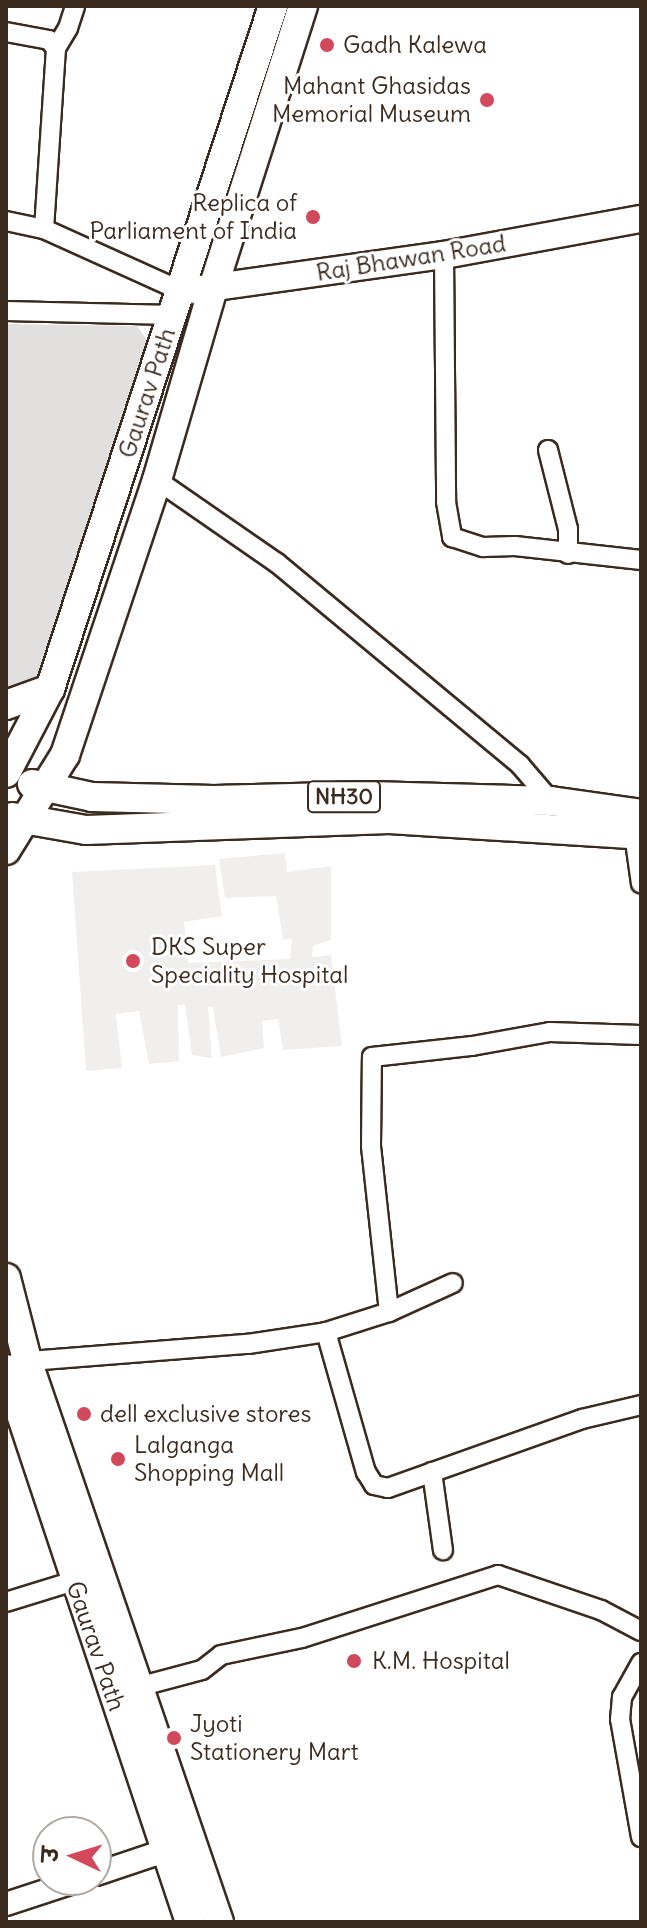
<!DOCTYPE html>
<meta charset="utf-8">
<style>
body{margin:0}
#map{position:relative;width:647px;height:1928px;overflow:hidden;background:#fff;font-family:Delius,"Playpen Sans Deva",sans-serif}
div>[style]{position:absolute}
.built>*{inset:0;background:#f1efee}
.green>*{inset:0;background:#e2e0de}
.roads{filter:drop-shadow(2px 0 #3b2a1e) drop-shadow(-2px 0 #3b2a1e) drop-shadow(0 2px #3b2a1e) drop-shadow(0 -2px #3b2a1e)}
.minor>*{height:18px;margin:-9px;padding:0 9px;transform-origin:9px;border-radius:9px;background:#fff}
.tertiary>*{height:22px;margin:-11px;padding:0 11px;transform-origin:11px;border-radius:11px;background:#fff}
.secondary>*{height:26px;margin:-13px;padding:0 13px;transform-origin:13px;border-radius:13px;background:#fff}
.primary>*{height:28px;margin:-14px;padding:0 14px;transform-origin:14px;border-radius:14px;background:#fff}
.dots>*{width:22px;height:22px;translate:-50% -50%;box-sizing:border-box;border:4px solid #fff;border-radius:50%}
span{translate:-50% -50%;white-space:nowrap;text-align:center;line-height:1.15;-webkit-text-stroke:6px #fff;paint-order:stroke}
.shield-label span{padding:2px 6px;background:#fff;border:2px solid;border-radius:6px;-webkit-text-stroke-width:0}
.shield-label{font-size:22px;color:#3b2a1e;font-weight:700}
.poi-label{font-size:24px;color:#3b2a1e}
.left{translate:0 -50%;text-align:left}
.right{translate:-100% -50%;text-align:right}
.street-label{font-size:24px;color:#3b2a1e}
.frame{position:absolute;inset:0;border:8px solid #3b2a1e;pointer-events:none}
.north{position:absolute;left:32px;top:1816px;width:80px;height:80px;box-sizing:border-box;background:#fff;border:2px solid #b1aaa5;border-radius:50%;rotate:274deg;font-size:22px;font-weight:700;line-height:32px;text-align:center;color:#3b2a1e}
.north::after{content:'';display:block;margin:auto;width:28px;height:36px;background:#d1495b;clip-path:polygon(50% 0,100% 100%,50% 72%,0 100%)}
</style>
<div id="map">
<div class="built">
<div style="clip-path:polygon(285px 853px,287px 872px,331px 866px,331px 940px,313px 946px,312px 957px,331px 955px,342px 1046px,283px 1050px,278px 1019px,262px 1021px,264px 1048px,221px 1057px,213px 1007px,208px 1006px,212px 1058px,192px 1055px,185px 1005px,178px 1005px,179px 1061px,149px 1064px,139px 1011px,116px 1014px,122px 1068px,86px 1071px,72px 872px,215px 865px,222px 916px,184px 922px,188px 963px,290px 959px,292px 939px,283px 939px,276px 896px,225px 898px,219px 859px)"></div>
</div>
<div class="green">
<div style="clip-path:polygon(6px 324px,137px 326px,150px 344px,46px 674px,6px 690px)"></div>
</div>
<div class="roads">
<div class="minor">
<div style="left:6px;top:32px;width:44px;rotate:10.5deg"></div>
<div style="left:49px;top:40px;width:11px;rotate:49deg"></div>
<div style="left:6px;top:221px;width:39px;rotate:12deg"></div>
<div style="left:44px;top:229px;width:150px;rotate:24.3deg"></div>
<div style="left:44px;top:229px;width:181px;rotate:-86.2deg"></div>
<div style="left:56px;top:48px;width:23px;rotate:-59deg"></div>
<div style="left:68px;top:28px;width:23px;rotate:-72deg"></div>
<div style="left:444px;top:255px;width:247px;rotate:89.5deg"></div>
<div style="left:446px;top:502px;width:36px;rotate:80deg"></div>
<div style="left:452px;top:537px;width:33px;rotate:18deg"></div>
<div style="left:483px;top:547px;width:32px;rotate:-2deg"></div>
<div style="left:515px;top:546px;width:127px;rotate:6.3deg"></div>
<div style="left:6px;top:311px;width:167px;rotate:1.4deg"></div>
<div style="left:548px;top:450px;width:81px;rotate:75.8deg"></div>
<div style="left:568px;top:529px;width:25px;rotate:90deg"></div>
<div style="left:157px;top:480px;width:146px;rotate:34.7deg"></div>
<div style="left:277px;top:563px;width:316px;rotate:39.7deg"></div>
<div style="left:520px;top:765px;width:48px;rotate:49.3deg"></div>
<div style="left:634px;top:834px;width:50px;rotate:82deg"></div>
<div style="left:389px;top:1312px;width:167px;rotate:-96.2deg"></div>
<div style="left:371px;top:1146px;width:89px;rotate:-89.4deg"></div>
<div style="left:372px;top:1057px;width:101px;rotate:-6.3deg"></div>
<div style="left:472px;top:1046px;width:79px;rotate:-10.2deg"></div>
<div style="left:550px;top:1032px;width:91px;rotate:1.9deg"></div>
<div style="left:326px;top:1332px;width:146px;rotate:74.1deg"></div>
<div style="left:366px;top:1472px;width:15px;rotate:58deg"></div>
<div style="left:374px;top:1485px;width:14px;rotate:12deg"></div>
<div style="left:388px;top:1488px;width:206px;rotate:-19.6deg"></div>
<div style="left:582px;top:1419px;width:61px;rotate:-13.3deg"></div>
<div style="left:17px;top:1362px;width:232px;rotate:-4.5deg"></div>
<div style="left:248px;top:1344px;width:79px;rotate:-8.7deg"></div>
<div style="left:326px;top:1332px;width:66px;rotate:-17.6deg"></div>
<div style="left:389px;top:1312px;width:70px;rotate:-24.4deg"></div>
<div style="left:432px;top:1472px;width:79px;rotate:82deg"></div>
<div style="left:6px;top:1602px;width:71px;rotate:-17.2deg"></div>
<div style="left:641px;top:1663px;width:39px;rotate:119deg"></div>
<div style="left:622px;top:1697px;width:22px;rotate:95deg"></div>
<div style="left:620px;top:1719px;width:120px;rotate:79.9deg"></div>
<div style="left:138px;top:1687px;width:66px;rotate:-14.9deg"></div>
<div style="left:202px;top:1670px;width:24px;rotate:-38deg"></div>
<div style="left:221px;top:1655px;width:83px;rotate:-11.9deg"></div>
<div style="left:302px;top:1638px;width:206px;rotate:-17.8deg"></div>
<div style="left:498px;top:1575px;width:109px;rotate:18.8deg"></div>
<div style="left:601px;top:1610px;width:45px;rotate:27.7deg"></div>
</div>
<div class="tertiary">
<div style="left:96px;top:1874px;width:91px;rotate:-18.6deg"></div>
<div style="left:6px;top:1904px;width:77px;rotate:-18.2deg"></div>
</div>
<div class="secondary">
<div style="left:194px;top:290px;width:252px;rotate:-8deg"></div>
<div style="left:444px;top:255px;width:200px;rotate:-10.4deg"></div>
</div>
<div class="primary">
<div style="left:6px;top:705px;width:47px;rotate:-20deg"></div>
<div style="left:6px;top:773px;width:95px;rotate:-62.4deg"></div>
<div style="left:50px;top:689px;width:718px;rotate:-71.92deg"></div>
<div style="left:32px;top:784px;width:61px;rotate:12.2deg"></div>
<div style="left:92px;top:797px;width:122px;rotate:1.4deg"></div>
<div style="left:214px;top:800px;width:156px;rotate:-1.5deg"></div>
<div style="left:370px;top:796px;width:181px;rotate:1.6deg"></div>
<div style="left:551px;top:801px;width:91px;rotate:8.2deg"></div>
<div style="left:12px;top:817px;width:75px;rotate:10deg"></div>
<div style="left:86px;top:830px;width:303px;rotate:-2.1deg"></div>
<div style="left:389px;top:819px;width:253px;rotate:3.6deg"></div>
<div style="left:6px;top:850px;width:112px;rotate:-58.2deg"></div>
<div style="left:65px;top:755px;width:290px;rotate:-71.5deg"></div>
<div style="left:157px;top:480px;width:200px;rotate:-73.7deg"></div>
<div style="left:213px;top:288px;width:296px;rotate:-72.3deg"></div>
<div style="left:6px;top:1278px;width:85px;rotate:75.6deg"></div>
<div style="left:27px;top:1360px;width:594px;rotate:71.14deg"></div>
<div style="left:6px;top:1369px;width:583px;rotate:71.6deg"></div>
</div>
</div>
<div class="dots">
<div style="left:327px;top:45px;background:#d1495b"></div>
<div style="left:487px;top:100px;background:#d1495b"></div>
<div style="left:313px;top:217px;background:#d1495b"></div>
<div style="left:133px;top:961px;background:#d1495b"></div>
<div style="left:84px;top:1414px;background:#d1495b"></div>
<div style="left:118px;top:1459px;background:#d1495b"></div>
<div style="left:354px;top:1661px;background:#d1495b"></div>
<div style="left:174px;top:1738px;background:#d1495b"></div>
</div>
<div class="shield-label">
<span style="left:344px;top:797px">NH30</span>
</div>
<div class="poi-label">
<span class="left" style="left:343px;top:45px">Gadh Kalewa</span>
<span class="right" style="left:471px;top:100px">Mahant Ghasidas<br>Memorial Museum</span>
<span class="right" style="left:297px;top:217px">Replica of<br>Parliament of India</span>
<span class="left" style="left:151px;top:961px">DKS Super<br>Speciality Hospital</span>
<span class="left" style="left:100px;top:1414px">dell exclusive stores</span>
<span class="left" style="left:134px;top:1459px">Lalganga<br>Shopping Mall</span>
<span class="left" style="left:372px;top:1661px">K.M. Hospital</span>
<span class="left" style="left:190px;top:1738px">Jyoti<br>Stationery Mart</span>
</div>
<div class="street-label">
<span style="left:411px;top:258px;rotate:-9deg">Raj Bhawan Road</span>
<span style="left:147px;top:393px;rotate:-72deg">Gaurav Path</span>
<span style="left:96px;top:1646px;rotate:71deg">Gaurav Path</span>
</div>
<div class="frame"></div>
<div class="north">उ</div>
</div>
